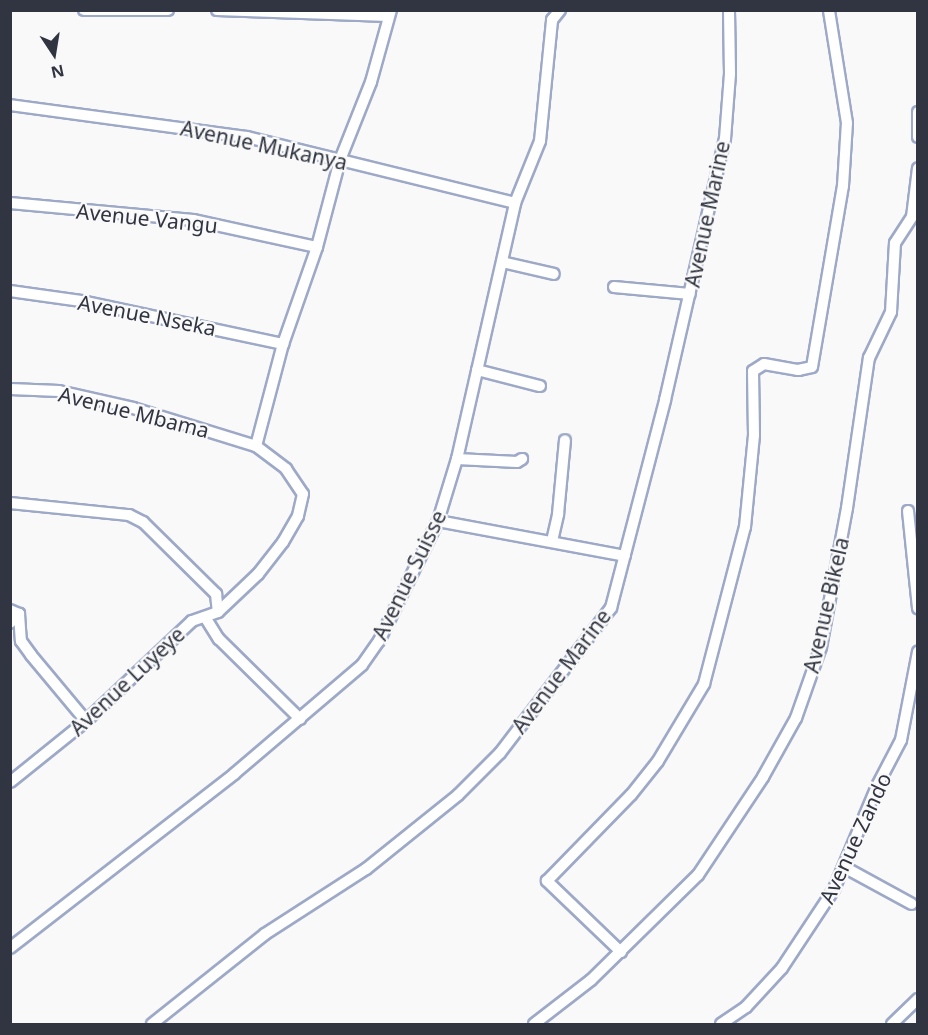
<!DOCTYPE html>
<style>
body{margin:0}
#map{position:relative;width:928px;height:1035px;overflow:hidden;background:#f9f9f9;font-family:"Noto Sans",sans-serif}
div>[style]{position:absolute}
.roads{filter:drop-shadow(2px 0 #9da9c7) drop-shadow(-2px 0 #9da9c7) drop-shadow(0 2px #9da9c7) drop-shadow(0 -2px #9da9c7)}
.street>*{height:10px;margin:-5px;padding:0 5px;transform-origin:5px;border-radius:5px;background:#fff}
span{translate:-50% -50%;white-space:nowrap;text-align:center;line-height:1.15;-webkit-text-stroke:4.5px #f9f9f9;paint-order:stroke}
.street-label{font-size:21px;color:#303541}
.frame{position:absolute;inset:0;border:12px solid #303541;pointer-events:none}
.north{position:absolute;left:24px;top:24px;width:60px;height:60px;-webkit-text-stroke:4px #f9f9f9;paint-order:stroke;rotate:168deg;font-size:16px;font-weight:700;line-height:24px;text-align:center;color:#303541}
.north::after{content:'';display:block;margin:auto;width:21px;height:27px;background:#303541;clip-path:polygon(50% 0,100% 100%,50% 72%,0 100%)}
</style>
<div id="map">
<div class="roads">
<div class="street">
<div style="left:84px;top:10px;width:84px"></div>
<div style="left:217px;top:10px;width:171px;rotate:2deg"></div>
<div style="left:10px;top:105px;width:239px;rotate:7.7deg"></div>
<div style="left:247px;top:137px;width:276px;rotate:13.8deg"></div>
<div style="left:918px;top:112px;width:25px;rotate:90deg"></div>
<div style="left:10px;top:203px;width:184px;rotate:5.3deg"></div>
<div style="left:193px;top:220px;width:127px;rotate:12.3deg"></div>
<div style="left:502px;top:262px;width:53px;rotate:13deg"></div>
<div style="left:614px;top:287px;width:76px;rotate:5.3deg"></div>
<div style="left:10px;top:291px;width:72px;rotate:8deg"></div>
<div style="left:81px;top:301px;width:207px;rotate:12deg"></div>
<div style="left:477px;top:370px;width:65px;rotate:14.3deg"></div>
<div style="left:10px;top:389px;width:49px;rotate:2.3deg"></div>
<div style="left:59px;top:391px;width:76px;rotate:12.9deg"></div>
<div style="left:133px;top:408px;width:129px;rotate:17.2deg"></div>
<div style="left:256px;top:446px;width:38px;rotate:37deg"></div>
<div style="left:286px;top:469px;width:30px;rotate:56deg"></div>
<div style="left:303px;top:494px;width:23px;rotate:103deg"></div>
<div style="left:298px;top:516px;width:30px;rotate:120deg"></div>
<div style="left:283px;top:542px;width:41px;rotate:128deg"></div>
<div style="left:258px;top:574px;width:55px;rotate:136.5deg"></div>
<div style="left:218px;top:612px;width:28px;rotate:161deg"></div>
<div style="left:192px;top:621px;width:146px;rotate:136.7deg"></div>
<div style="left:86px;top:721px;width:97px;rotate:141.2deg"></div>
<div style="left:256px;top:446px;width:106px;rotate:-75.2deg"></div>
<div style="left:283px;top:344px;width:103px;rotate:-70.7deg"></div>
<div style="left:317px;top:247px;width:90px;rotate:-75.2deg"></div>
<div style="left:340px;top:160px;width:84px;rotate:-68.3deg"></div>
<div style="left:371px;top:82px;width:75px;rotate:-74.5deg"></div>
<div style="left:457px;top:459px;width:60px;rotate:2.9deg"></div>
<div style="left:517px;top:462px;width:6px;rotate:-31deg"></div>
<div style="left:10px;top:503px;width:120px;rotate:5.8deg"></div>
<div style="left:129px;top:515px;width:16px;rotate:27deg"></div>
<div style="left:143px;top:522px;width:103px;rotate:44.6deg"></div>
<div style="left:216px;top:594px;width:18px;rotate:84deg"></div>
<div style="left:908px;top:511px;width:98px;rotate:84.1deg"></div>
<div style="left:438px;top:521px;width:190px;rotate:10.6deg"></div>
<div style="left:552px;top:541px;width:28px;rotate:-77deg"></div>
<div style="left:558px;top:514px;width:74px;rotate:-84.6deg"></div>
<div style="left:10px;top:610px;width:10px;rotate:24deg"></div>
<div style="left:19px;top:614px;width:27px;rotate:86deg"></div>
<div style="left:21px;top:641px;width:17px;rotate:54deg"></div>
<div style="left:31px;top:655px;width:86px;rotate:50.2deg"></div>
<div style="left:205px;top:617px;width:26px;rotate:58deg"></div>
<div style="left:219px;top:639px;width:114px;rotate:44.6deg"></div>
<div style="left:10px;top:623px;width:13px;rotate:-45deg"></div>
<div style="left:844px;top:867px;width:77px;rotate:28.6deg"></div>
<div style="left:10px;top:948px;width:284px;rotate:-37.8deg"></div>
<div style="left:234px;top:774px;width:168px;rotate:-40.4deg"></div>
<div style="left:362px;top:665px;width:29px;rotate:-55deg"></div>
<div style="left:379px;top:641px;width:134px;rotate:-63.8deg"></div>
<div style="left:438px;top:521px;width:65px;rotate:-73deg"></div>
<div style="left:457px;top:459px;width:262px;rotate:-77.2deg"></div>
<div style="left:515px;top:203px;width:67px;rotate:-68deg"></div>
<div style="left:540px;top:141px;width:122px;rotate:-84.3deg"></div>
<div style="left:552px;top:20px;width:13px;rotate:-51deg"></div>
<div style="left:621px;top:952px;width:103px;rotate:-136.2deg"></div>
<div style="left:547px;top:881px;width:120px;rotate:-45.7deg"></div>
<div style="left:631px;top:795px;width:43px;rotate:-51.5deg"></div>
<div style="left:658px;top:761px;width:90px;rotate:-59.1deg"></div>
<div style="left:704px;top:684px;width:162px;rotate:-75.4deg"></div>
<div style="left:745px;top:527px;width:92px;rotate:-84.4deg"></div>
<div style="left:754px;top:435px;width:64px;rotate:-90.9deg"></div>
<div style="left:753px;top:371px;width:13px;rotate:-32deg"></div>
<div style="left:764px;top:364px;width:35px;rotate:10deg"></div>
<div style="left:798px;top:370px;width:14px;rotate:-12deg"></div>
<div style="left:812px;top:367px;width:184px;rotate:-80.3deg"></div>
<div style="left:843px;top:186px;width:63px;rotate:-86.4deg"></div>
<div style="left:847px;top:123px;width:114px;rotate:-99.1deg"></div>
<div style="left:152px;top:1024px;width:144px;rotate:-38.5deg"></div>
<div style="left:265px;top:934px;width:120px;rotate:-32.8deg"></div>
<div style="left:366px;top:869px;width:118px;rotate:-38.8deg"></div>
<div style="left:458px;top:795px;width:59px;rotate:-45deg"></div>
<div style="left:500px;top:753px;width:183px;rotate:-52.6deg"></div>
<div style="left:611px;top:608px;width:215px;rotate:-75.4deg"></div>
<div style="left:665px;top:400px;width:268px;rotate:-77.1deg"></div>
<div style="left:725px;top:139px;width:65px;rotate:-85.6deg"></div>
<div style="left:730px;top:74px;width:64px;rotate:-90.9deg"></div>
<div style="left:534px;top:1024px;width:72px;rotate:-37.7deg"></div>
<div style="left:591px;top:980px;width:150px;rotate:-44.5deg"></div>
<div style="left:698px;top:875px;width:118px;rotate:-56.4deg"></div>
<div style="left:763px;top:777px;width:68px;rotate:-60.8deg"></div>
<div style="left:796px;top:718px;width:75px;rotate:-70.6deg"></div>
<div style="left:821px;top:647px;width:141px;rotate:-79.4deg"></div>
<div style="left:847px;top:508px;width:152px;rotate:-81.7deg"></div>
<div style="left:869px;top:358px;width:51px;rotate:-64.4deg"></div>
<div style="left:891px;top:312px;width:69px;rotate:-86.7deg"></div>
<div style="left:895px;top:243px;width:31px;rotate:-57deg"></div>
<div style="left:912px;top:217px;width:49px;rotate:-83deg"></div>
<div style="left:721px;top:1024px;width:30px;rotate:-34deg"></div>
<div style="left:746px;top:1007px;width:53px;rotate:-47.3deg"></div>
<div style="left:782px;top:968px;width:95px;rotate:-56.6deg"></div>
<div style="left:834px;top:889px;width:112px;rotate:-67.3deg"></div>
<div style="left:877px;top:786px;width:52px;rotate:-62.4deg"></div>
<div style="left:901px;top:740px;width:90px;rotate:-79.1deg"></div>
<div style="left:892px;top:1024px;width:36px;rotate:-44deg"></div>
</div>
</div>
<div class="street-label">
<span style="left:264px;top:145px;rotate:12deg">Avenue Mukanya</span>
<span style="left:707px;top:214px;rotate:-78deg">Avenue Marine</span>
<span style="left:147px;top:218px;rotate:6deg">Avenue Vangu</span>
<span style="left:147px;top:315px;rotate:11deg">Avenue Nseka</span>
<span style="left:134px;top:412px;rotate:14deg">Avenue Mbama</span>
<span style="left:409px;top:575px;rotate:-64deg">Avenue Suisse</span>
<span style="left:826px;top:605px;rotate:-77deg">Avenue Bikela</span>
<span style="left:561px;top:671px;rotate:-53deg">Avenue Marine</span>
<span style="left:127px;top:681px;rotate:-43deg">Avenue Luyeye</span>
<span style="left:855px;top:838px;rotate:-65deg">Avenue Zando</span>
</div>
<div class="frame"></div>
<div class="north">N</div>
</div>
